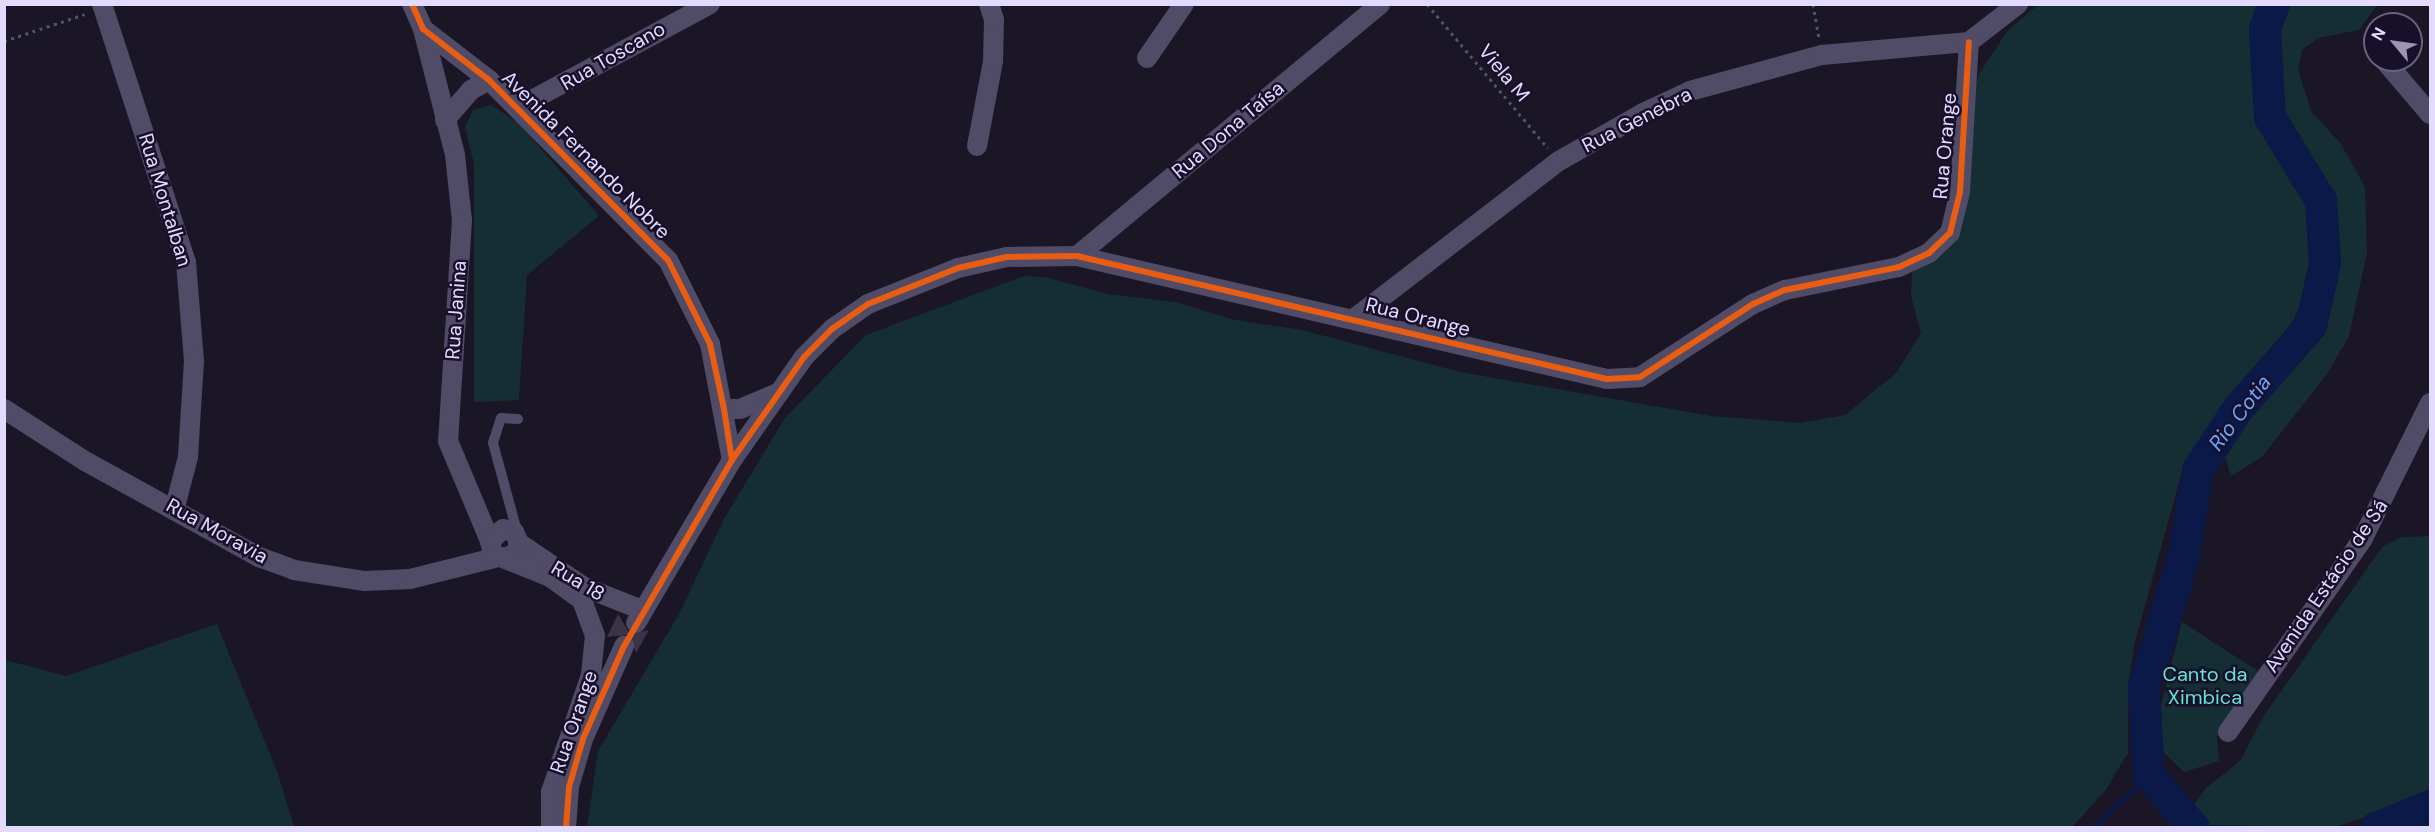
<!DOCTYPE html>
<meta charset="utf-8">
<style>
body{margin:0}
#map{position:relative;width:2435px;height:832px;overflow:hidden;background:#1b1625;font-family:"DM Sans",sans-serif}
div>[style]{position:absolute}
.green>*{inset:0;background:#142e33}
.stream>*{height:5px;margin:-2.5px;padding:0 2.5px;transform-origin:2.5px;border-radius:2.5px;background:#0b1948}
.river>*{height:32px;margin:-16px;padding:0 16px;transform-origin:16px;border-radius:16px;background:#0b1948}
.building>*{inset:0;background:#3a3446}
.path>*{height:3px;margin-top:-1.5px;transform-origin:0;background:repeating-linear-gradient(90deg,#4b5666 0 3px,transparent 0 7.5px)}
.lane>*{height:10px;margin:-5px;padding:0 5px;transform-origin:5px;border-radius:5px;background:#504b66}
.street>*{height:20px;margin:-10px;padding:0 10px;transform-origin:10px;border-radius:10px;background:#504b66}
.cycleway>*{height:6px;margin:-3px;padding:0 3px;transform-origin:3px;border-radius:3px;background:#e95d12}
span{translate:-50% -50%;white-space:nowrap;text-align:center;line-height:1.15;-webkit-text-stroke:5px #18102b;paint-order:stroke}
.street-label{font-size:20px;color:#e3daff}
.park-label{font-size:20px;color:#61e4d3}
.water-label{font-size:21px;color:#68a7ff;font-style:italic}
.frame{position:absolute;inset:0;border:6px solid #e3daff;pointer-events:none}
.north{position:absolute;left:2363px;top:12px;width:60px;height:60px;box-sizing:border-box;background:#18102b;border:2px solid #696180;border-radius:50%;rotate:299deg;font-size:16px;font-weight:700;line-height:24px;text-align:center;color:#e3daff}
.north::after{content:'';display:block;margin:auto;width:21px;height:27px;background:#9d95b3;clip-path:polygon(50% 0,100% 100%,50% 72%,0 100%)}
</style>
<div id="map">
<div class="green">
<div style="clip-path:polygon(2038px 5px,2262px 5px,2252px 59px,2255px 101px,2272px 144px,2308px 196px,2315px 238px,2311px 281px,2294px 319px,2181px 475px,2135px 642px,2128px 685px,2128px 753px,2105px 791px,2072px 827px,587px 828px,598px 751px,679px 614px,725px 517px,785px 418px,866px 335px,1024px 276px,1045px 277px,1108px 294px,1175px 302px,1235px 320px,1302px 330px,1460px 372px,1711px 416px,1801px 423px,1845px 415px,1896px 373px,1921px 333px,1911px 296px,1912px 273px,1963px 227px,1972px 95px,1979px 74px,2008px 30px)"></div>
<div style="clip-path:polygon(2284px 5px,2377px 5px,2359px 30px,2318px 38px,2302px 50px,2298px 70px,2311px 111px,2341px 144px,2365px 187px,2367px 253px,2349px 336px,2327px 374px,2262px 457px,2231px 476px,2223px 450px,2233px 429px,2320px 329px,2337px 263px,2336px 219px,2329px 197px,2294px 141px,2277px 100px,2272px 57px)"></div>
<div style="clip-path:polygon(491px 105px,520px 124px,599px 216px,527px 275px,519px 400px,474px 402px,474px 164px,465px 127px,473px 110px)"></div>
<div style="clip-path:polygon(2430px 536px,2430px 796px,2335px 827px,2206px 825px,2193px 806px,2206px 788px,2240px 761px,2263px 717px,2382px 547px,2402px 537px)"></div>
<div style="clip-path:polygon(2182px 622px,2261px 673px,2217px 737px,2219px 761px,2184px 772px,2152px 741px)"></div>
<div style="clip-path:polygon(217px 624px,278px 774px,294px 827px,5px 827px,5px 660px,66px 676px)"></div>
</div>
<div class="stream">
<div style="left:2092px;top:828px;width:78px;rotate:-42.9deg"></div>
</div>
<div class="river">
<div style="left:2194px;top:828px;width:70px;rotate:-130.3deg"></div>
<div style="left:2149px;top:775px;width:88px;rotate:-93.3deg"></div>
<div style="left:2144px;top:687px;width:137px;rotate:-73deg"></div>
<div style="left:2184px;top:556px;width:87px;rotate:-80.8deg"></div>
<div style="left:2198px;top:470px;width:73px;rotate:-56.7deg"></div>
<div style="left:2238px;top:409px;width:111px;rotate:-48.7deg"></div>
<div style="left:2311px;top:326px;width:64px;rotate:-77.3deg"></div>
<div style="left:2325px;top:264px;width:63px;rotate:-93.6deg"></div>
<div style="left:2321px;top:201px;width:98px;rotate:-121.3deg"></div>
<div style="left:2270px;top:117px;width:88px;rotate:-93.3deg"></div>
<div style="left:2265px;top:29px;width:27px;rotate:-70deg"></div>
<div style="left:2376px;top:828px;width:58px;rotate:-22.2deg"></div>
</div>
<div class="building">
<div style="clip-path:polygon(618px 614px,630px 634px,649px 630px,636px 653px,629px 635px,607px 637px)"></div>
</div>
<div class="path">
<div style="left:1427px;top:4px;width:188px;rotate:50deg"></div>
<div style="left:1813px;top:4px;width:35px;rotate:80deg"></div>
<div style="left:4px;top:41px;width:85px;rotate:-18.4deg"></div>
</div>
<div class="lane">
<div style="left:518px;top:419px;width:17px;rotate:-177deg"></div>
<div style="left:501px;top:418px;width:26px;rotate:108deg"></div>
<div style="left:493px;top:443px;width:95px;rotate:74.8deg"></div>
</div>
<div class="street">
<div style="left:102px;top:4px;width:271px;rotate:72deg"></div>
<div style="left:186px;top:262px;width:99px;rotate:85.4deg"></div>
<div style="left:194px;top:361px;width:96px;rotate:93.6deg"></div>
<div style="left:188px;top:457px;width:52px;rotate:104.6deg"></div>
<div style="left:412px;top:4px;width:27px;rotate:66deg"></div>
<div style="left:423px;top:29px;width:83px;rotate:37.7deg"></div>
<div style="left:489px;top:80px;width:254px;rotate:45.2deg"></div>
<div style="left:668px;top:260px;width:94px;rotate:63.4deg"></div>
<div style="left:710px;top:344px;width:118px;rotate:79.3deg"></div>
<div style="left:732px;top:460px;width:189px;rotate:120.5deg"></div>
<div style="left:423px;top:29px;width:130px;rotate:75.7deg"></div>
<div style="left:455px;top:155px;width:65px;rotate:83.9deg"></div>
<div style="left:462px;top:220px;width:221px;rotate:93.6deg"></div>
<div style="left:448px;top:441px;width:108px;rotate:67.2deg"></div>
<div style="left:1969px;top:42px;width:62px;rotate:-37.8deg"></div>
<div style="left:1147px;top:58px;width:65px;rotate:-55.6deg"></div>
<div style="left:2384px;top:60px;width:71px;rotate:49.6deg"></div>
<div style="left:517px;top:108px;width:219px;rotate:-28.3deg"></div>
<div style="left:445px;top:120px;width:40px;rotate:-49deg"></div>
<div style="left:471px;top:90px;width:21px;rotate:-29deg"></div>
<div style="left:977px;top:146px;width:86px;rotate:-79.3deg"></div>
<div style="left:993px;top:61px;width:41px;rotate:-88.6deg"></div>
<div style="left:994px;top:20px;width:17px;rotate:-107deg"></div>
<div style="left:1077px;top:256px;width:394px;rotate:-39.7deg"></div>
<div style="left:1355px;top:318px;width:257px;rotate:-37.6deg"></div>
<div style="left:1559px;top:161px;width:97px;rotate:-29.7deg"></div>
<div style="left:1643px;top:113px;width:52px;rotate:-25.1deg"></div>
<div style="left:1690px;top:91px;width:137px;rotate:-15.3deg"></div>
<div style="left:1822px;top:55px;width:148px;rotate:-5.1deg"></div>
<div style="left:4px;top:409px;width:96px;rotate:32.7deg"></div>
<div style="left:85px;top:461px;width:199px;rotate:28.9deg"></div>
<div style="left:259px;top:557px;width:37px;rotate:20deg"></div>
<div style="left:294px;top:570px;width:72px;rotate:8.8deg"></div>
<div style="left:365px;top:581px;width:45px;rotate:-2.5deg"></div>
<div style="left:410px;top:579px;width:91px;rotate:-14deg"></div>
<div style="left:724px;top:409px;width:16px"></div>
<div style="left:740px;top:409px;width:43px;rotate:-23deg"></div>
<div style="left:732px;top:460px;width:126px;rotate:-55deg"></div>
<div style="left:804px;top:357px;width:40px;rotate:-45deg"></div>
<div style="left:832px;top:329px;width:44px;rotate:-34.8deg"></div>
<div style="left:868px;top:304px;width:97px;rotate:-21.8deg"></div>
<div style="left:958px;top:268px;width:50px;rotate:-12.7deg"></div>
<div style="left:1007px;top:257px;width:70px;rotate:-0.8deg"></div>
<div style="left:1077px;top:256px;width:544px;rotate:13.07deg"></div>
<div style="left:1607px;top:379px;width:33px;rotate:-3deg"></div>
<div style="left:1640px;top:377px;width:135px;rotate:-32.9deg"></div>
<div style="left:1753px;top:304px;width:35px;rotate:-24deg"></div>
<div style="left:1785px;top:290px;width:116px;rotate:-11.4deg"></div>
<div style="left:1899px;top:267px;width:33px;rotate:-25deg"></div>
<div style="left:1929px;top:253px;width:29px;rotate:-44deg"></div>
<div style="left:1950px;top:233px;width:42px;rotate:-76.3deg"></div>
<div style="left:1960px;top:192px;width:150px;rotate:-86.6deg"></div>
<div style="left:519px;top:543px;width:78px;rotate:34.1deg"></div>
<div style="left:584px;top:587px;width:62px;rotate:21.6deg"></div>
<div style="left:505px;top:558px;width:12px;rotate:-24deg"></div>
<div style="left:516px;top:553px;width:10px;rotate:-73deg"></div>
<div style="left:519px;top:543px;width:12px;rotate:-114deg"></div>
<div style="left:514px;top:532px;width:11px;rotate:-165deg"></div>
<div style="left:503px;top:529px;width:18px;rotate:137deg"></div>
<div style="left:490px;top:541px;width:13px;rotate:77deg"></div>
<div style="left:493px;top:554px;width:61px;rotate:22deg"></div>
<div style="left:550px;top:577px;width:39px;rotate:36deg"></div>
<div style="left:582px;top:600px;width:37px;rotate:70deg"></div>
<div style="left:595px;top:635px;width:40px;rotate:95.7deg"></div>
<div style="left:591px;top:675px;width:124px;rotate:108.9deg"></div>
<div style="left:551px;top:792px;width:36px;rotate:90deg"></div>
<div style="left:2228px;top:732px;width:234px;rotate:-55.1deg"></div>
<div style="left:2362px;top:540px;width:153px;rotate:-63.6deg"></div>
<div style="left:566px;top:828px;width:41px;rotate:-85.8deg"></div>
<div style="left:569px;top:787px;width:50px;rotate:-73.7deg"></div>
<div style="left:583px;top:739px;width:102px;rotate:-66.2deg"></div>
</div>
<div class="cycleway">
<div style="left:412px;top:4px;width:27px;rotate:66deg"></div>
<div style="left:423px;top:29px;width:83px;rotate:37.7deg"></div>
<div style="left:489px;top:80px;width:254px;rotate:45.2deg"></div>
<div style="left:668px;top:260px;width:94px;rotate:63.4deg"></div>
<div style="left:710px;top:344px;width:66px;rotate:77.8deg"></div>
<div style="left:724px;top:409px;width:52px;rotate:81.1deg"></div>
<div style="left:732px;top:460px;width:215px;rotate:120.1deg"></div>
<div style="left:624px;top:646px;width:102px;rotate:113.8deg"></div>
<div style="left:583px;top:739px;width:50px;rotate:106.3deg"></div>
<div style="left:569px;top:787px;width:41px;rotate:94.2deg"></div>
<div style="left:732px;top:460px;width:126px;rotate:-55deg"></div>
<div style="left:804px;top:357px;width:40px;rotate:-45deg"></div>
<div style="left:832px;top:329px;width:44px;rotate:-34.8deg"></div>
<div style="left:868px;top:304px;width:97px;rotate:-21.8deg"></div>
<div style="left:958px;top:268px;width:50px;rotate:-12.7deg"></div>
<div style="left:1007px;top:257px;width:70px;rotate:-0.8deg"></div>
<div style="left:1077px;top:256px;width:544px;rotate:13.07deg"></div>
<div style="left:1607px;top:379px;width:33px;rotate:-3deg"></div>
<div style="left:1640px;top:377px;width:135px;rotate:-32.9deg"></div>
<div style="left:1753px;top:304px;width:35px;rotate:-24deg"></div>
<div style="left:1785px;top:290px;width:116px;rotate:-11.4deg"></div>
<div style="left:1899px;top:267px;width:33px;rotate:-25deg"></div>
<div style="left:1929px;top:253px;width:29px;rotate:-44deg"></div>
<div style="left:1950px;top:233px;width:42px;rotate:-76.3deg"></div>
<div style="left:1960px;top:192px;width:150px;rotate:-86.6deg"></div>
</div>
<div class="street-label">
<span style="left:613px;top:56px;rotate:-30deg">Rua Toscano</span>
<span style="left:1504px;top:73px;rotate:50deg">Viela M</span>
<span style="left:1637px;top:120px;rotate:-27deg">Rua Genebra</span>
<span style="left:1228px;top:130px;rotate:-40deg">Rua Dona Taísa</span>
<span style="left:1945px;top:146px;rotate:-85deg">Rua Orange</span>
<span style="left:586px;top:155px;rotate:45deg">Avenida Fernando Nobre</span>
<span style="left:165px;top:200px;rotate:73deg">Rua Montalban</span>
<span style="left:456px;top:310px;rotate:-86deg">Rua Janina</span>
<span style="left:1418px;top:317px;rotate:14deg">Rua Orange</span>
<span style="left:217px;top:531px;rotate:29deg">Rua Moravia</span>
<span style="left:578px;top:581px;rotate:31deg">Rua 18</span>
<span style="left:2326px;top:586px;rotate:-56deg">Avenida Estácio de Sá</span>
<span style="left:574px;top:722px;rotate:-71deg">Rua Orange</span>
</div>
<div class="park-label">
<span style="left:2205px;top:686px">Canto da<br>Ximbica</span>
</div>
<div class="water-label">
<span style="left:2240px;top:413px;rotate:-53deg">Rio Cotia</span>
</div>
<div class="frame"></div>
<div class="north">N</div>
</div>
